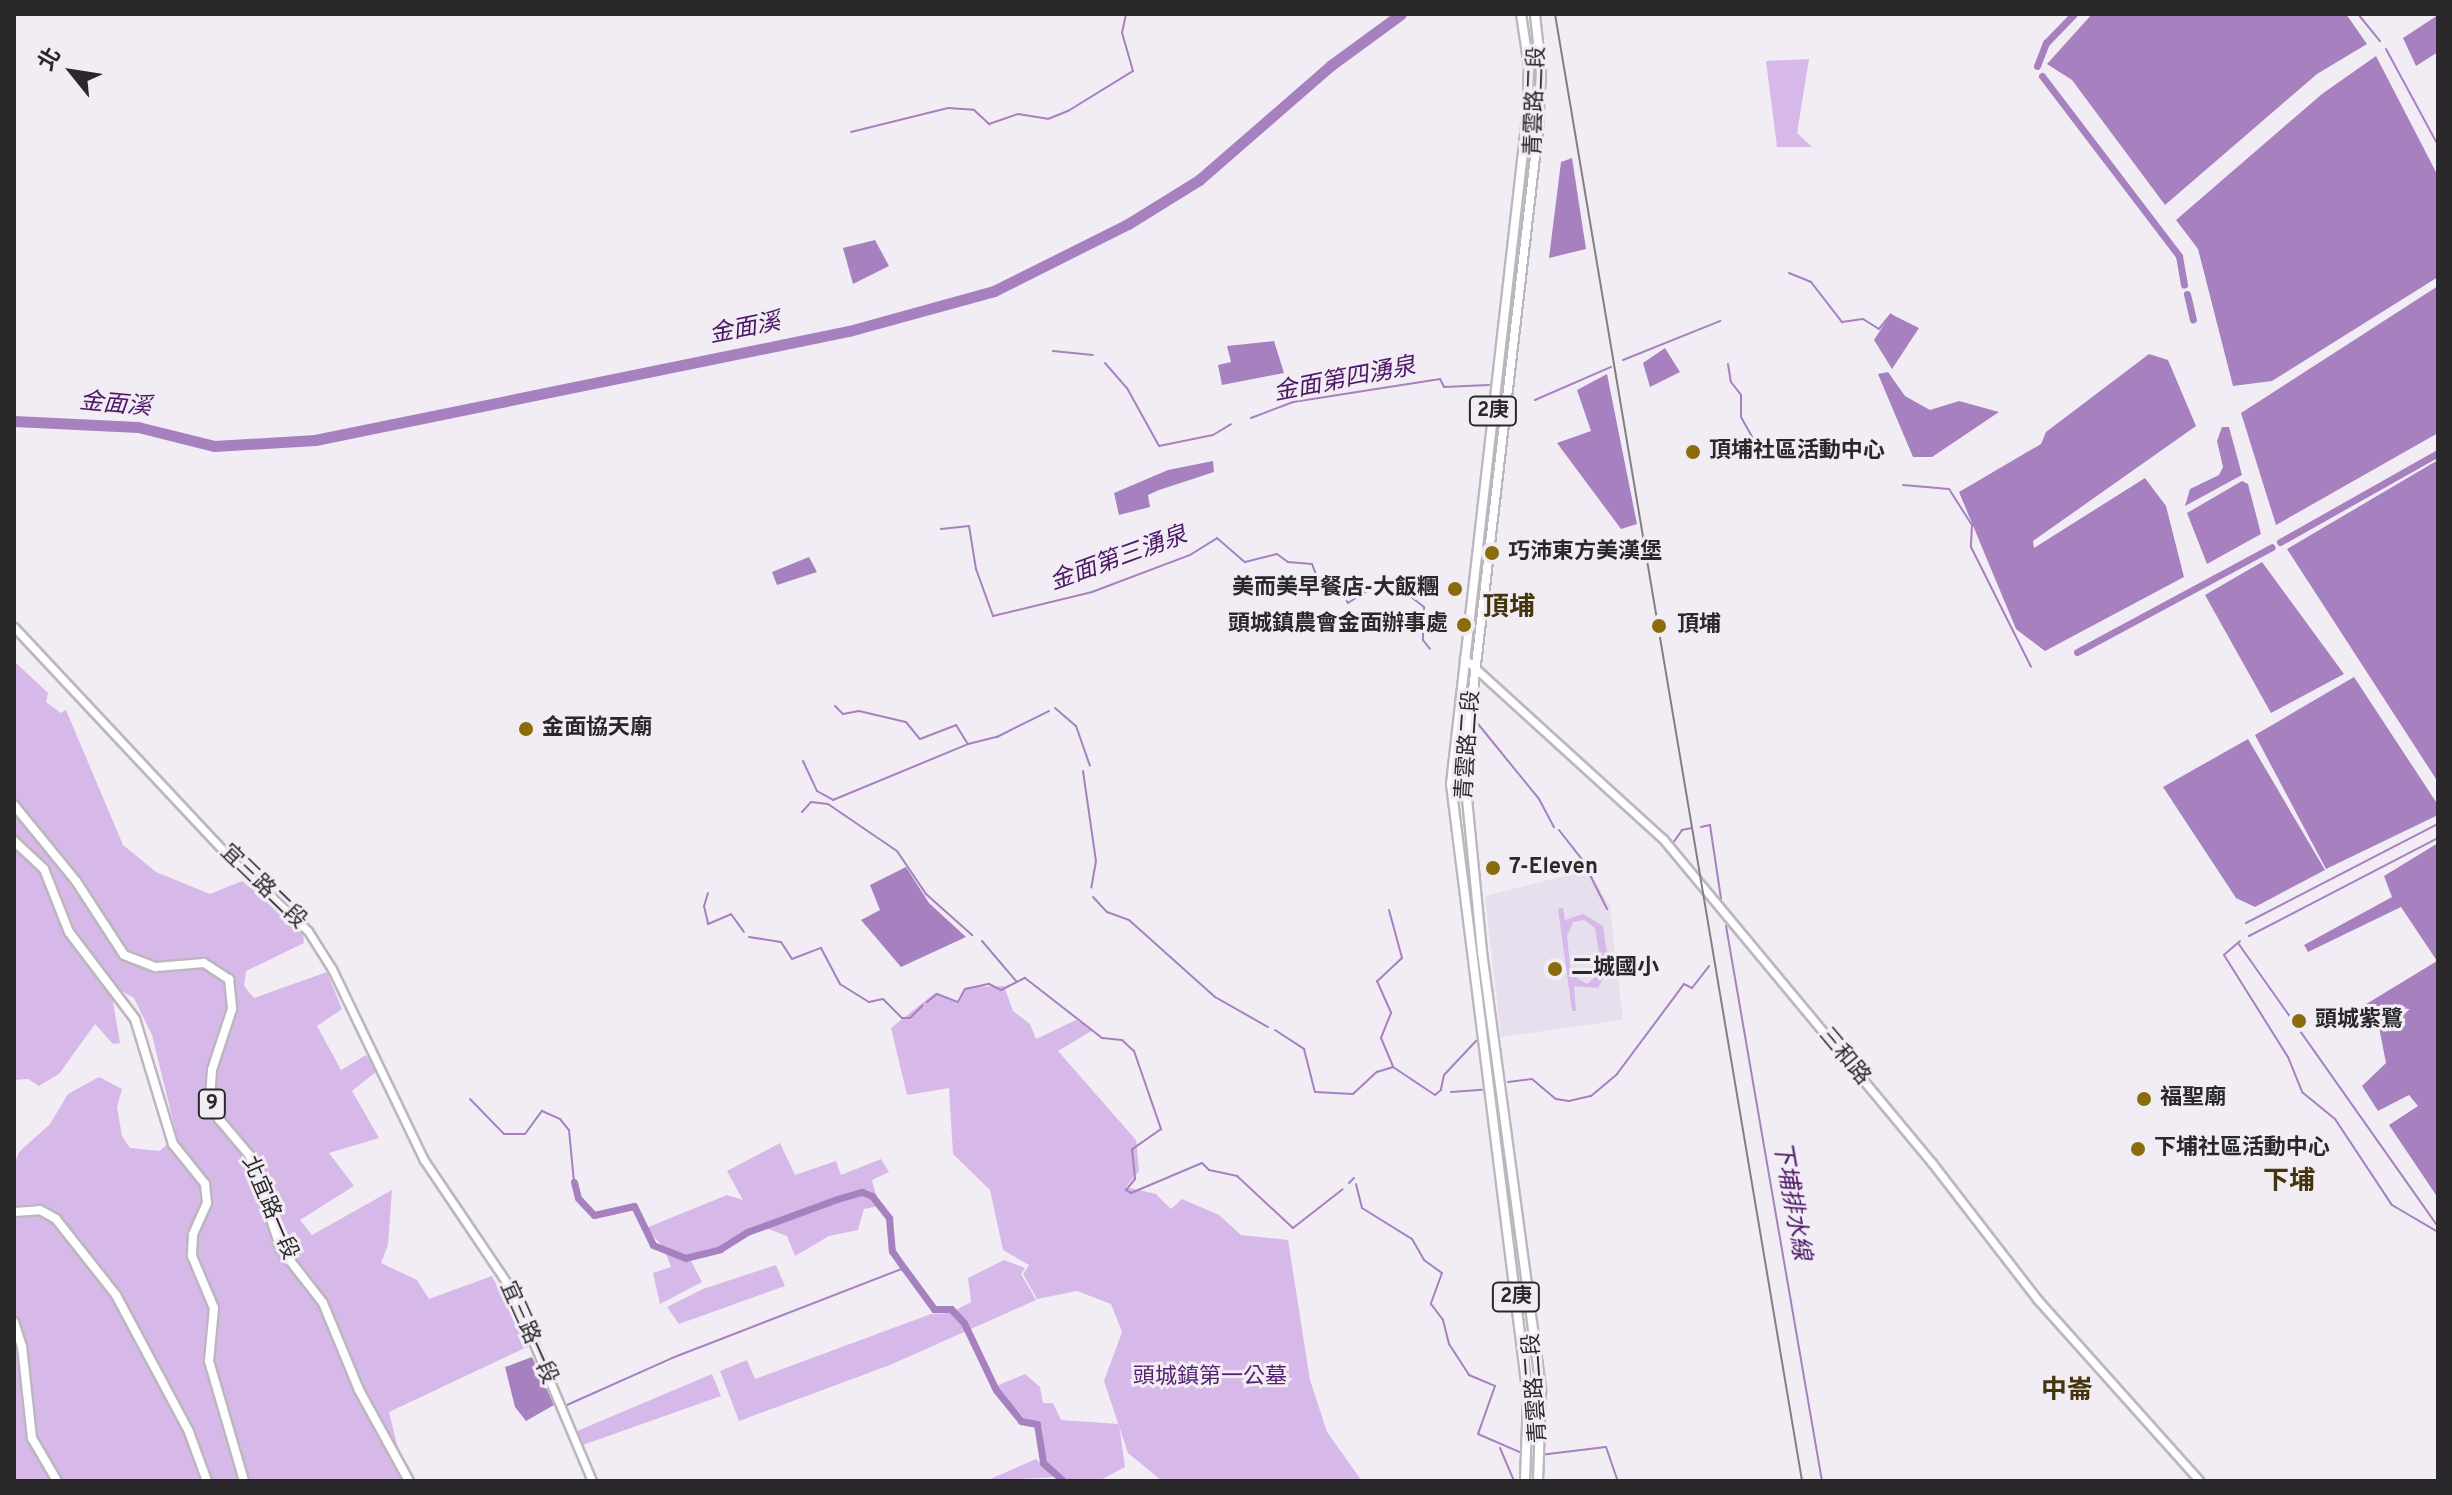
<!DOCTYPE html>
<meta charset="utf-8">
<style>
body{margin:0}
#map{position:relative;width:2452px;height:1495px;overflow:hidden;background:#f2edf5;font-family:Overpass,"Noto Sans TC",sans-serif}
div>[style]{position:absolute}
.built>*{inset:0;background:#e8dfee}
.green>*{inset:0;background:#d6b9e8}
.water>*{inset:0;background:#a780bf}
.stream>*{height:2px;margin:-1px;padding:0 1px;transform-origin:1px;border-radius:1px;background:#a780bf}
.canal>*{height:7px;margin:-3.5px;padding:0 3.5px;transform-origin:3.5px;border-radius:3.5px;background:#a780bf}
.river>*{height:11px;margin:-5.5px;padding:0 5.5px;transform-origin:5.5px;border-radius:5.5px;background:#a780bf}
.roads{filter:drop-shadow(2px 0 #bcb7bf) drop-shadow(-2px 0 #bcb7bf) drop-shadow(0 2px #bcb7bf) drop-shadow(0 -2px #bcb7bf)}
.secondary>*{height:7px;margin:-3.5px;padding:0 3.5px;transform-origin:3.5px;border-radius:3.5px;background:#fff}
.primary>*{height:8px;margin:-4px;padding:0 4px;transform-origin:4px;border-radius:4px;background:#fff}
.rail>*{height:2px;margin:-1px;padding:0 1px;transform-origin:1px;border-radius:1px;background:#827f84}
.dots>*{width:22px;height:22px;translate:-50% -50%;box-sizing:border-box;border:4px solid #f2edf5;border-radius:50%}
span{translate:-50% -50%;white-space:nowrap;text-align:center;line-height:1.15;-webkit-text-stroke:6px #f2edf5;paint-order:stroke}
.shield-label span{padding:2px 6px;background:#f2edf5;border:2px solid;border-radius:6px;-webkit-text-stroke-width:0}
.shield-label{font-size:20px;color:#2a282b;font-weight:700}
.street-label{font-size:22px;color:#2a282b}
.poi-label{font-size:22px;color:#2a282b;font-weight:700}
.left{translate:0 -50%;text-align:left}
.right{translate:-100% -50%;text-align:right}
.park-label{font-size:22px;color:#55226e}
.water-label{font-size:24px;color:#4c1865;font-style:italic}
.quarter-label{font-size:26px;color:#44350c;font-weight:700}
.frame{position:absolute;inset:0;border:16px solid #2a282b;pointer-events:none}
.north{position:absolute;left:32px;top:32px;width:80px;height:80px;-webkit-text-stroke:6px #f2edf5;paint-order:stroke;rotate:300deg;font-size:22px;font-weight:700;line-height:32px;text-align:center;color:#2a282b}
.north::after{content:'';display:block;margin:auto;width:28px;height:36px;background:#2a282b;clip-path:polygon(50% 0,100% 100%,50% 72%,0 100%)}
</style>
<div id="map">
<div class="built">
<div style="clip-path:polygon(1589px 870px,1610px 906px,1623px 1020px,1501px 1037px,1485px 896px)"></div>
</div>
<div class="green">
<div style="clip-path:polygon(1809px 59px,1797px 133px,1812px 147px,1777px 147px,1766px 61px)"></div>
<div style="clip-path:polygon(14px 661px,48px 693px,46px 702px,61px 713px,66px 710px,123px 845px,156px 872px,210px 894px,242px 881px,302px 928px,304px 943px,246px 971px,244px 986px,254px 998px,327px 972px,342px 1009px,317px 1026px,341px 1070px,366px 1055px,377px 1071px,352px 1091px,379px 1138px,329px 1153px,354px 1186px,300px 1220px,312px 1235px,392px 1190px,388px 1245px,381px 1263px,417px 1280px,429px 1299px,492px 1276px,529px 1346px,389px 1412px,406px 1481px,14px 1481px,14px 1166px,19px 1152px,50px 1124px,68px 1094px,99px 1077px,122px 1089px,117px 1107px,122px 1136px,130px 1148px,159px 1151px,177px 1137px,152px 1035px,134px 998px,121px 991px,112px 996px,120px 1043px,113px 1044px,95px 1024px,59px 1074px,39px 1086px,28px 1079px,14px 1080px)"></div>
<div style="clip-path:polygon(evenodd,1563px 908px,1565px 920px,1583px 914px,1603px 926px,1609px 967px,1598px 988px,1574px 986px,1576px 1011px,1572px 1011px,1558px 909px,1563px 908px,1584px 920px,1595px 928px,1602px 971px,1587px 984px,1571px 974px,1567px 936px,1573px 922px,1584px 920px)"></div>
<div style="clip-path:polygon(1004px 986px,1013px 1011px,1030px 1024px,1036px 1039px,1076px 1020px,1093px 1030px,1058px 1051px,1136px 1140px,1139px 1171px,1126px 1187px,1156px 1194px,1171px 1209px,1182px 1199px,1219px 1215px,1241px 1235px,1288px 1240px,1310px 1380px,1327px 1432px,1362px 1481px,1162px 1481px,1128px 1453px,1104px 1381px,1122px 1332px,1111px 1304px,1077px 1291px,1037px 1299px,1023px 1274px,1029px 1265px,1003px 1250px,990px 1190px,953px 1154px,949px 1088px,907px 1095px,891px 1028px,935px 993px,959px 1003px,967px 987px)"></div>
<div style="clip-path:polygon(780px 1143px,795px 1175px,836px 1161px,841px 1175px,881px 1159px,889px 1172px,872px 1180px,879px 1206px,864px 1209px,858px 1230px,829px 1236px,795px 1256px,787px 1236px,761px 1226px,719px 1247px,688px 1255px,702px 1282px,660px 1304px,653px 1273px,671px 1267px,664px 1248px,646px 1228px,727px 1195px,743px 1200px,727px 1171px)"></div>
<div style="clip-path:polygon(1004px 1260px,1025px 1268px,1021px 1274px,1036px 1300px,890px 1365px,739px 1421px,720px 1371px,747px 1360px,755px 1379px,931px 1314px,950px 1313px,971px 1302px,968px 1278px)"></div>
<div style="clip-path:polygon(776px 1265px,785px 1286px,679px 1324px,667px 1307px,703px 1289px)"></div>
<div style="clip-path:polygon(712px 1374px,721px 1396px,583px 1445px,577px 1431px)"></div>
<div style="clip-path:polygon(1025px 1374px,1040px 1387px,1043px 1403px,1053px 1403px,1061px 1420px,1119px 1424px,1125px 1467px,1099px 1481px,1070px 1481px,1045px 1462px,1042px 1426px,1024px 1418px,996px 1386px)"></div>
<div style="clip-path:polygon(1036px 1459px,1056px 1477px,986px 1481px)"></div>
</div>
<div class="water">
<div style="clip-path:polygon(2092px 14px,2346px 14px,2367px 44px,2317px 74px,2165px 205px,2072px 80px,2047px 64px)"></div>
<div style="clip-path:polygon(2438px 15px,2438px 52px,2416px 66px,2403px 38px)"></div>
<div style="clip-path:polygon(2376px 56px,2438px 176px,2438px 277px,2272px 381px,2233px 386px,2198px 249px,2176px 220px,2322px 94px)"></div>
<div style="clip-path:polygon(1572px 158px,1586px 249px,1549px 258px,1561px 162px)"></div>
<div style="clip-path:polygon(875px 240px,889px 266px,853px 284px,843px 248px)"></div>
<div style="clip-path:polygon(2438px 286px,2438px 433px,2276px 525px,2241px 413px)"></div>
<div style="clip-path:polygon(1891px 314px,1919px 328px,1892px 369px,1874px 340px)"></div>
<div style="clip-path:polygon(1274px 341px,1284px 373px,1222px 385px,1218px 365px,1231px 362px,1227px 346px)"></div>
<div style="clip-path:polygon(1665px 348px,1680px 372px,1650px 387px,1643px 363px)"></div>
<div style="clip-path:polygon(2149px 354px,2168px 360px,2196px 426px,2033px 541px,2034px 548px,2145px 478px,2166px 506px,2184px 577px,2045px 651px,2016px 629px,1959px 492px,2041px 444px,2046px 432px)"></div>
<div style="clip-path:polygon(1888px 372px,1905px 396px,1930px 410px,1959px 401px,1999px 412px,1932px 457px,1913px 457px,1878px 374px)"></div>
<div style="clip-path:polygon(1607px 374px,1637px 524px,1621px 529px,1557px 443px,1591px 431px,1577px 390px)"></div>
<div style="clip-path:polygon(2222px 427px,2229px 427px,2242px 475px,2185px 506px,2190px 489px,2219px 475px,2223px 467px,2217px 441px)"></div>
<div style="clip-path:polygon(2438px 460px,2438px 782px,2287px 549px)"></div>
<div style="clip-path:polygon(1213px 461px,1214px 472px,1159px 490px,1148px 495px,1150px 507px,1119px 515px,1114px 493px,1168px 470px)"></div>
<div style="clip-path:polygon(2242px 481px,2248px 484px,2261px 534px,2207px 564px,2187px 513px)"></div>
<div style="clip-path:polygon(809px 557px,817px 572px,777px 585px,772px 572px)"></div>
<div style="clip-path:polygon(2262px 562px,2344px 674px,2271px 713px,2205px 595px)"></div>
<div style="clip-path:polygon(2354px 677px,2438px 805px,2438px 815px,2326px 869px,2255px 735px)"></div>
<div style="clip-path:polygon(2248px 739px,2325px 870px,2255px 907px,2236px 898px,2163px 787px)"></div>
<div style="clip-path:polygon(2438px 843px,2438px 1198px,2389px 1125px,2418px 1106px,2409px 1095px,2378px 1111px,2362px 1086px,2386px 1063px,2377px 1017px,2335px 1023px,2437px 961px,2401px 907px,2308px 952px,2304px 945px,2392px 897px,2384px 876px)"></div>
<div style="clip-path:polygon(906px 867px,929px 903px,966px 937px,901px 967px,861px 920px,880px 910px,870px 885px)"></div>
<div style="clip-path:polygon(532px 1357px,554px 1405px,526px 1421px,515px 1407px,505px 1367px)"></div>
</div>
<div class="stream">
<div style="left:2358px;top:14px;width:35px;rotate:51deg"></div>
<div style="left:2386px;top:49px;width:109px;rotate:61.6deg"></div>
<div style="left:851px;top:132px;width:100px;rotate:-13.9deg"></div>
<div style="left:948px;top:108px;width:26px;rotate:4deg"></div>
<div style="left:974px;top:110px;width:21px;rotate:43deg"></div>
<div style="left:989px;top:124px;width:31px;rotate:-19deg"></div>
<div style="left:1018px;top:114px;width:30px;rotate:9deg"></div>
<div style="left:1048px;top:119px;width:22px;rotate:-22deg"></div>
<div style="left:1068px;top:111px;width:76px;rotate:-31.6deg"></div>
<div style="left:1133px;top:71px;width:40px;rotate:-106deg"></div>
<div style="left:1122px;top:33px;width:19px;rotate:-78deg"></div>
<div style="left:1789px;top:273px;width:24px;rotate:22deg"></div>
<div style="left:1811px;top:282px;width:51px;rotate:52.2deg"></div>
<div style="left:1842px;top:322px;width:21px;rotate:-8deg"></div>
<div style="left:1863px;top:319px;width:19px;rotate:32deg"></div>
<div style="left:1879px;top:329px;width:19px;rotate:-51deg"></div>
<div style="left:1053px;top:351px;width:40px;rotate:5.7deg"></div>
<div style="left:1623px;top:360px;width:105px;rotate:-21.9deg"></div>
<div style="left:1105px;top:363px;width:33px;rotate:49deg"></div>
<div style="left:1127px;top:388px;width:66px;rotate:61.1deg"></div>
<div style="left:1159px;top:446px;width:55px;rotate:-11.5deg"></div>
<div style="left:1213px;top:435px;width:21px;rotate:-31deg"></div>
<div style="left:1728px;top:364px;width:18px;rotate:81deg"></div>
<div style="left:1731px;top:382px;width:16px;rotate:52deg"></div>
<div style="left:1741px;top:395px;width:22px;rotate:90deg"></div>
<div style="left:1741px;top:417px;width:49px;rotate:60.8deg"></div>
<div style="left:1535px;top:400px;width:83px;rotate:-23.5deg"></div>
<div style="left:1251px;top:418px;width:45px;rotate:-20.9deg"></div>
<div style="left:1293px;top:402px;width:149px;rotate:-8.9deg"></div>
<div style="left:1440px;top:379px;width:9px;rotate:63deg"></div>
<div style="left:1444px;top:387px;width:45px;rotate:-2.5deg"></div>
<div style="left:1903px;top:485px;width:46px;rotate:5deg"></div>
<div style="left:1949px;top:489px;width:43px;rotate:57.4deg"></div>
<div style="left:1972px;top:525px;width:22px;rotate:93deg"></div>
<div style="left:1971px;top:547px;width:134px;rotate:63.4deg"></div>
<div style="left:941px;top:529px;width:28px;rotate:-6deg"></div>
<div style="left:969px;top:526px;width:44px;rotate:80.8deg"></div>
<div style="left:976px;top:569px;width:50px;rotate:70.1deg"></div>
<div style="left:993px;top:616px;width:102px;rotate:-13.6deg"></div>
<div style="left:1092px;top:592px;width:105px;rotate:-20.7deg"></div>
<div style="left:1190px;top:555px;width:32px;rotate:-32deg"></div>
<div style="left:1217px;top:538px;width:37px;rotate:41deg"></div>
<div style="left:1245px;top:562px;width:33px;rotate:-14deg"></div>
<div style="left:1277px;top:554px;width:14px;rotate:36deg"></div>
<div style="left:1288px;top:562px;width:24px;rotate:5deg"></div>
<div style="left:1312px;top:564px;width:14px;rotate:69deg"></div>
<div style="left:1317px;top:577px;width:15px;rotate:16deg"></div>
<div style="left:1331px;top:581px;width:28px;rotate:52deg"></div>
<div style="left:1348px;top:603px;width:46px;rotate:-32.7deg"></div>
<div style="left:1387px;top:578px;width:47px;rotate:38.1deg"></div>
<div style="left:1424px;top:607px;width:33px;rotate:92deg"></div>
<div style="left:1423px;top:640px;width:11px;rotate:52deg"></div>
<div style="left:835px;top:706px;width:11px;rotate:45deg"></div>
<div style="left:843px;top:714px;width:16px;rotate:-11deg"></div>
<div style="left:859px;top:711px;width:48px;rotate:13.2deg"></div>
<div style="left:906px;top:722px;width:22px;rotate:51deg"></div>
<div style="left:920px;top:739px;width:39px;rotate:-21deg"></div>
<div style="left:956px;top:725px;width:22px;rotate:58deg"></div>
<div style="left:968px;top:744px;width:30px;rotate:-14deg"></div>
<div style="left:997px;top:737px;width:58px;rotate:-26.6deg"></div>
<div style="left:1055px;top:708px;width:28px;rotate:41deg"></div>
<div style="left:1076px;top:726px;width:42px;rotate:70.7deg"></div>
<div style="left:1474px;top:719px;width:103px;rotate:50.9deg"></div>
<div style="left:1539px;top:799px;width:32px;rotate:62deg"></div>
<div style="left:803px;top:761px;width:33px;rotate:65deg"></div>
<div style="left:817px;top:791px;width:18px;rotate:29deg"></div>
<div style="left:833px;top:800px;width:146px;rotate:-22.5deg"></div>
<div style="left:1083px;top:771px;width:91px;rotate:81.8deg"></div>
<div style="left:1096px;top:861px;width:27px;rotate:100deg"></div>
<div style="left:802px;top:812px;width:13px;rotate:-48deg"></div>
<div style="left:811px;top:802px;width:17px;rotate:7deg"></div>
<div style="left:828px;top:804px;width:83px;rotate:34.3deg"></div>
<div style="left:897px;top:851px;width:52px;rotate:56deg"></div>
<div style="left:926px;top:894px;width:62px;rotate:41.7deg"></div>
<div style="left:1701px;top:827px;width:9px;rotate:-13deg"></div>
<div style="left:1710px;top:825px;width:75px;rotate:81.5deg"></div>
<div style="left:1559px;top:830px;width:37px;rotate:52deg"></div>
<div style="left:1582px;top:859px;width:56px;rotate:63.4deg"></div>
<div style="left:1673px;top:843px;width:16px;rotate:-55deg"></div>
<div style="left:1682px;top:830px;width:10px;rotate:-11deg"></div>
<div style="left:708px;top:893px;width:14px;rotate:107deg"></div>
<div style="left:704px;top:906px;width:18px;rotate:77deg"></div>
<div style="left:708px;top:924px;width:25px;rotate:-23deg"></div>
<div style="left:731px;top:914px;width:22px;rotate:54deg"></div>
<div style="left:1093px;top:897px;width:21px;rotate:47deg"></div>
<div style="left:1107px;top:912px;width:23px;rotate:20deg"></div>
<div style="left:1129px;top:920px;width:115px;rotate:41.8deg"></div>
<div style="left:1215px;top:997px;width:61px;rotate:29.5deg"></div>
<div style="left:1389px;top:910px;width:50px;rotate:74.8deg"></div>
<div style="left:1402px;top:958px;width:34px;rotate:137deg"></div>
<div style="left:1377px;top:981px;width:35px;rotate:66deg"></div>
<div style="left:1391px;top:1013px;width:27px;rotate:112deg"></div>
<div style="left:1381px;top:1038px;width:30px;rotate:67deg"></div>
<div style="left:2246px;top:923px;width:216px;rotate:-27.3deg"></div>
<div style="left:1726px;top:926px;width:563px;rotate:80.19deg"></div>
<div style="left:2249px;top:936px;width:213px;rotate:-27.4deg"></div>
<div style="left:749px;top:937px;width:32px;rotate:9deg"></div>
<div style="left:781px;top:942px;width:20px;rotate:57deg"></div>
<div style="left:792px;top:959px;width:31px;rotate:-21deg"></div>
<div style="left:821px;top:948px;width:41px;rotate:62.2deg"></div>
<div style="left:840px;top:984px;width:34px;rotate:32deg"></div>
<div style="left:869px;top:1002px;width:14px;rotate:-12deg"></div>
<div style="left:883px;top:999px;width:27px;rotate:45deg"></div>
<div style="left:902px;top:1018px;width:8px"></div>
<div style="left:910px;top:1018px;width:18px;rotate:-45deg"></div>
<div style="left:982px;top:941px;width:54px;rotate:49.5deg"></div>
<div style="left:2240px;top:941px;width:21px;rotate:139deg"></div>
<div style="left:2224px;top:955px;width:120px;rotate:57.9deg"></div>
<div style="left:2288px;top:1057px;width:38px;rotate:68deg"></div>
<div style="left:2302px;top:1092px;width:43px;rotate:39.3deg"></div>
<div style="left:2335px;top:1119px;width:103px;rotate:56.5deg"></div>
<div style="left:2392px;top:1205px;width:53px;rotate:30.4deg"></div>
<div style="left:2238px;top:943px;width:347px;rotate:54.8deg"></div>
<div style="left:927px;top:1002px;width:13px;rotate:-39deg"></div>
<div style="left:937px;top:994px;width:22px;rotate:21deg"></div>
<div style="left:958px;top:1002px;width:15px;rotate:-62deg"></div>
<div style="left:965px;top:989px;width:25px;rotate:-12deg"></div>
<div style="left:989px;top:984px;width:13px;rotate:27deg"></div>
<div style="left:1001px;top:990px;width:27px;rotate:-27deg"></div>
<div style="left:1025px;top:978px;width:98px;rotate:37.9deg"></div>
<div style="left:1102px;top:1038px;width:20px;rotate:6deg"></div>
<div style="left:1122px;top:1040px;width:16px;rotate:43deg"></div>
<div style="left:1134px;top:1051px;width:83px;rotate:70.9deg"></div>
<div style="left:1161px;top:1129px;width:35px;rotate:145deg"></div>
<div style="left:1132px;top:1149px;width:30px;rotate:84deg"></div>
<div style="left:1135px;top:1179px;width:14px;rotate:129deg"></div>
<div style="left:1126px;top:1190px;width:6px;rotate:31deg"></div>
<div style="left:1131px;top:1193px;width:77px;rotate:-22.9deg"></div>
<div style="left:1202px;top:1163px;width:10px;rotate:45deg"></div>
<div style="left:1209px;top:1170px;width:29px;rotate:12deg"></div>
<div style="left:1237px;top:1176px;width:76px;rotate:42.9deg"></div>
<div style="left:1293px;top:1228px;width:63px;rotate:-38deg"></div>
<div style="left:1275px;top:1030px;width:35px;rotate:33deg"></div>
<div style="left:1304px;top:1049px;width:44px;rotate:75.7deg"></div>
<div style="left:1315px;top:1092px;width:38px;rotate:3deg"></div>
<div style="left:1353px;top:1094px;width:33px;rotate:-43deg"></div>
<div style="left:1377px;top:1072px;width:17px;rotate:-17deg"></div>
<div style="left:1393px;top:1067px;width:50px;rotate:33.7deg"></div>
<div style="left:1435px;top:1095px;width:8px;rotate:-40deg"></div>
<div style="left:1508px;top:1082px;width:24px;rotate:-7deg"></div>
<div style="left:1532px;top:1079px;width:31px;rotate:40deg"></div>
<div style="left:1556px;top:1099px;width:13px;rotate:9deg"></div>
<div style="left:1569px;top:1101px;width:23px;rotate:-13deg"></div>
<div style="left:1591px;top:1096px;width:34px;rotate:-40deg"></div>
<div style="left:1617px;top:1074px;width:112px;rotate:-53.3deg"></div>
<div style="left:1684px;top:984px;width:9px;rotate:27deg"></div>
<div style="left:1692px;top:988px;width:28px;rotate:-52deg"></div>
<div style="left:1441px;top:1089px;width:14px;rotate:-78deg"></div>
<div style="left:1444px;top:1075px;width:47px;rotate:-46.7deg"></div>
<div style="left:1451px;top:1092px;width:31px;rotate:-4deg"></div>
<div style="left:470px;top:1099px;width:49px;rotate:45.8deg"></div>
<div style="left:504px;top:1134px;width:21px"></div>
<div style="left:525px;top:1134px;width:29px;rotate:-54deg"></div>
<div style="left:542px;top:1111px;width:20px;rotate:24deg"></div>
<div style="left:560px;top:1119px;width:14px;rotate:51deg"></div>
<div style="left:569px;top:1130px;width:52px;rotate:84.5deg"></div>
<div style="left:1349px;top:1183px;width:7px;rotate:-45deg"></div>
<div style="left:1356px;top:1184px;width:25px;rotate:76deg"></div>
<div style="left:1362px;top:1208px;width:59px;rotate:31.8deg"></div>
<div style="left:1412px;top:1239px;width:24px;rotate:60deg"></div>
<div style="left:1424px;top:1260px;width:22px;rotate:36deg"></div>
<div style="left:1442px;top:1273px;width:33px;rotate:110deg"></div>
<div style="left:1431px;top:1304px;width:20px;rotate:53deg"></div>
<div style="left:1443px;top:1320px;width:25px;rotate:76deg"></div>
<div style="left:1449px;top:1344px;width:37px;rotate:57deg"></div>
<div style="left:1469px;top:1375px;width:28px;rotate:23deg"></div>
<div style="left:1495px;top:1386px;width:51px;rotate:109.5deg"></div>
<div style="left:1478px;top:1434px;width:48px;rotate:23.4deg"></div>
<div style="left:567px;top:1405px;width:115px;rotate:-24.1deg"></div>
<div style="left:672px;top:1358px;width:249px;rotate:-21.2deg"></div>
<div style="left:1500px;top:1448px;width:36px;rotate:67deg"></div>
<div style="left:1540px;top:1455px;width:66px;rotate:-6.9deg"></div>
<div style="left:1606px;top:1447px;width:36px;rotate:71deg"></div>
</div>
<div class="canal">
<div style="left:2037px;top:66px;width:25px;rotate:-69deg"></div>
<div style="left:2046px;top:43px;width:40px;rotate:-46deg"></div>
<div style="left:2042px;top:76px;width:226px;rotate:52.7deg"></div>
<div style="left:2179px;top:256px;width:29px;rotate:80deg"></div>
<div style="left:2187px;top:294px;width:26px;rotate:77deg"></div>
<div style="left:2280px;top:542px;width:181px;rotate:-29.4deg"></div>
<div style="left:2077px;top:652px;width:221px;rotate:-28.3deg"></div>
<div style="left:574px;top:1182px;width:16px;rotate:76deg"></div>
<div style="left:578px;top:1198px;width:23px;rotate:47deg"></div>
<div style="left:594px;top:1215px;width:41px;rotate:-12.7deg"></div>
<div style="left:634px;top:1206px;width:43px;rotate:64deg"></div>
<div style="left:653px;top:1245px;width:35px;rotate:22deg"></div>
<div style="left:685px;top:1258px;width:36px;rotate:-14deg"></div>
<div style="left:720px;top:1249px;width:32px;rotate:-32deg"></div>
<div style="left:747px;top:1232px;width:96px;rotate:-20.1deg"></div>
<div style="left:837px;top:1199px;width:26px;rotate:-16deg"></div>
<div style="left:862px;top:1192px;width:11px;rotate:22deg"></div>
<div style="left:872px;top:1196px;width:28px;rotate:52deg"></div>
<div style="left:889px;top:1218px;width:33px;rotate:85deg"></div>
<div style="left:892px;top:1251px;width:21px;rotate:55deg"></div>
<div style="left:904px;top:1268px;width:51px;rotate:53.8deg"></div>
<div style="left:934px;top:1309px;width:17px"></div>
<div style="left:951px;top:1309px;width:19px;rotate:47deg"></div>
<div style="left:964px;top:1323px;width:74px;rotate:64.5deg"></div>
<div style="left:996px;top:1390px;width:40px;rotate:51deg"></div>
<div style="left:1021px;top:1421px;width:16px;rotate:11deg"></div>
<div style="left:1037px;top:1424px;width:39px;rotate:81deg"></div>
<div style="left:1043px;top:1463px;width:28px;rotate:41deg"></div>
</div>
<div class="river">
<div style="left:14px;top:421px;width:124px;rotate:2.8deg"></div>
<div style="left:138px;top:427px;width:78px;rotate:14deg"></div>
<div style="left:214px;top:446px;width:101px;rotate:-3.4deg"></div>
<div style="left:315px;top:440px;width:545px;rotate:-11.54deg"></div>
<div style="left:849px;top:331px;width:150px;rotate:-15.4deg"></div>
<div style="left:994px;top:291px;width:150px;rotate:-26.6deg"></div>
<div style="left:1128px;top:224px;width:84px;rotate:-31.8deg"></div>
<div style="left:1199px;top:180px;width:174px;rotate:-41deg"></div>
<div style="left:1330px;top:66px;width:88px;rotate:-36.2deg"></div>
</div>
<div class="roads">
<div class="secondary">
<div style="left:14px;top:627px;width:322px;rotate:46.9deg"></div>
<div style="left:234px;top:862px;width:101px;rotate:43deg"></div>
<div style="left:308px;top:931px;width:45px;rotate:57.7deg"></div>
<div style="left:332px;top:969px;width:212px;rotate:64.3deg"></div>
<div style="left:424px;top:1160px;width:156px;rotate:56deg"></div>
<div style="left:511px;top:1289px;width:208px;rotate:67.1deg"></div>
<div style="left:1464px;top:658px;width:269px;rotate:42.3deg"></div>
<div style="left:1663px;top:839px;width:421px;rotate:50.3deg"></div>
<div style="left:1932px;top:1163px;width:172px;rotate:52.3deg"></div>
<div style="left:2037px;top:1299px;width:244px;rotate:48.2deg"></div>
</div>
<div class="primary">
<div style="left:1521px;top:14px;width:54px;rotate:81.4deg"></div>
<div style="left:1529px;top:67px;width:50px;rotate:92.3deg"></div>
<div style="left:1527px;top:117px;width:671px;rotate:96.5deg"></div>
<div style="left:1451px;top:784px;width:619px;rotate:82.85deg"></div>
<div style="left:1528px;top:1398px;width:83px;rotate:92.1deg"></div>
<div style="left:1535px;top:14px;width:57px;rotate:84deg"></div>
<div style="left:1541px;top:71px;width:60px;rotate:92.9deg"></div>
<div style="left:1538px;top:131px;width:641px;rotate:96.63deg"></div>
<div style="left:1464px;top:768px;width:185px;rotate:84.4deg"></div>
<div style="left:1482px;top:952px;width:443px;rotate:82.3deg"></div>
<div style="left:1541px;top:1391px;width:90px;rotate:91.9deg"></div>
<div style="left:14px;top:805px;width:98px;rotate:50.8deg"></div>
<div style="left:76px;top:881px;width:88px;rotate:57deg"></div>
<div style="left:124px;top:955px;width:34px;rotate:21deg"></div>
<div style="left:156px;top:967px;width:48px;rotate:-4.8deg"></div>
<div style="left:204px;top:963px;width:30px;rotate:33deg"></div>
<div style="left:229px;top:979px;width:30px;rotate:84deg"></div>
<div style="left:232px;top:1009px;width:64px;rotate:108.2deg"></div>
<div style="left:212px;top:1070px;width:27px;rotate:94deg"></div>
<div style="left:210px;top:1097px;width:24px;rotate:68deg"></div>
<div style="left:219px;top:1119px;width:48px;rotate:50deg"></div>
<div style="left:250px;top:1156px;width:98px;rotate:71.6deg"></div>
<div style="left:281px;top:1249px;width:68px;rotate:52.1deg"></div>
<div style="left:323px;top:1303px;width:94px;rotate:67.5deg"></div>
<div style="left:359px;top:1390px;width:104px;rotate:61.2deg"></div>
<div style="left:14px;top:841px;width:41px;rotate:43deg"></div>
<div style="left:44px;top:869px;width:68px;rotate:68.4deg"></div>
<div style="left:69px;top:932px;width:109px;rotate:52.8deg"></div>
<div style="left:135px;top:1019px;width:131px;rotate:73.1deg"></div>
<div style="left:173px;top:1144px;width:51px;rotate:51.3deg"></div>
<div style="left:205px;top:1184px;width:19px;rotate:84deg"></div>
<div style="left:207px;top:1203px;width:35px;rotate:114deg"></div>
<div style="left:193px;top:1235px;width:21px;rotate:93deg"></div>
<div style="left:192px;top:1256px;width:56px;rotate:67.1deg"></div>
<div style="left:214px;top:1308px;width:53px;rotate:95.4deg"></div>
<div style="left:209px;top:1361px;width:125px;rotate:73.7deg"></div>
<div style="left:14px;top:1212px;width:26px;rotate:-4deg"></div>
<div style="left:40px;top:1210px;width:18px;rotate:29deg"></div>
<div style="left:56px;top:1219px;width:97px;rotate:51.7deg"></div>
<div style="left:116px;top:1295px;width:155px;rotate:61.9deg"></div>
<div style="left:189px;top:1432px;width:52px;rotate:69.8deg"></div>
<div style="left:14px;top:1322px;width:25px;rotate:72deg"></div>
<div style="left:22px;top:1346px;width:93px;rotate:83.8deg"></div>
<div style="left:32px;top:1438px;width:50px;rotate:59.8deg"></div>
</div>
</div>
<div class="rail">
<div style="left:1555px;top:14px;width:1488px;rotate:80.44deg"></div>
</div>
<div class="dots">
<div style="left:1693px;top:452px;background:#8b6c0d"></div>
<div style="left:1492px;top:553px;background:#8b6c0d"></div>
<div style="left:1455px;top:589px;background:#8b6c0d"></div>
<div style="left:1464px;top:625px;background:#8b6c0d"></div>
<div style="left:1659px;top:626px;background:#8b6c0d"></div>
<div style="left:526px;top:729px;background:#8b6c0d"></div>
<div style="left:1493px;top:868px;background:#8b6c0d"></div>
<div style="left:1555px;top:969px;background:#8b6c0d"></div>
<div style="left:2299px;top:1021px;background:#8b6c0d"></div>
<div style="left:2144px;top:1099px;background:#8b6c0d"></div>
<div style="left:2138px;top:1149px;background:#8b6c0d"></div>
</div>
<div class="shield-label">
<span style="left:1493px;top:411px">2庚</span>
<span style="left:212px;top:1104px">9</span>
<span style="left:1516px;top:1297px">2庚</span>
</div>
<div class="street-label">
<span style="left:1536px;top:101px;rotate:-88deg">青雲路二段</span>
<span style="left:1469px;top:745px;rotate:-86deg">青雲路二段</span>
<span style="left:263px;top:887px;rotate:44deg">宜三路二段</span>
<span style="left:1844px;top:1057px;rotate:50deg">三和路</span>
<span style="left:269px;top:1208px;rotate:67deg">北宜路一段</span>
<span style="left:528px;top:1333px;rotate:66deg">宜三路一段</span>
<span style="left:1536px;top:1388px;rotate:-94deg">青雲路二段</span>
</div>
<div class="poi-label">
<span class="left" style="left:1709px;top:452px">頂埔社區活動中心</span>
<span class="left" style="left:1508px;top:553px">巧沛東方美漢堡</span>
<span class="right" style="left:1439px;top:589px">美而美早餐店-大飯糰</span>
<span class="right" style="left:1448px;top:625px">頭城鎮農會金面辦事處</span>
<span class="left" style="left:1677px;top:626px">頂埔</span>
<span class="left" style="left:542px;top:729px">金面協天廟</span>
<span class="left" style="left:1509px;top:868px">7-Eleven</span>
<span class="left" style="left:1571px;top:969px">二城國小</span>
<span class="left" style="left:2315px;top:1021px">頭城紫鷺</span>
<span class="left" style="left:2160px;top:1099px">福聖廟</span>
<span class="left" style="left:2154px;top:1149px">下埔社區活動中心</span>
</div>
<div class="park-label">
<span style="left:1210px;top:1378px">頭城鎮第一公墓</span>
</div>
<div class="water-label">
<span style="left:745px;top:330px;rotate:-11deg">金面溪</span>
<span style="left:1345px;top:381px;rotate:-11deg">金面第四湧泉</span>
<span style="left:115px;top:406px;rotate:5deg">金面溪</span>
<span style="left:1119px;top:560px;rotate:-20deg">金面第三湧泉</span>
<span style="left:1790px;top:1201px;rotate:80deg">下埔排水線</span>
</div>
<div class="quarter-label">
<span style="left:1509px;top:609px">頂埔</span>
<span style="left:2289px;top:1183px">下埔</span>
<span style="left:2067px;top:1392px">中崙</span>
</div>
<div class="frame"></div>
<div class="north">北</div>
</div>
